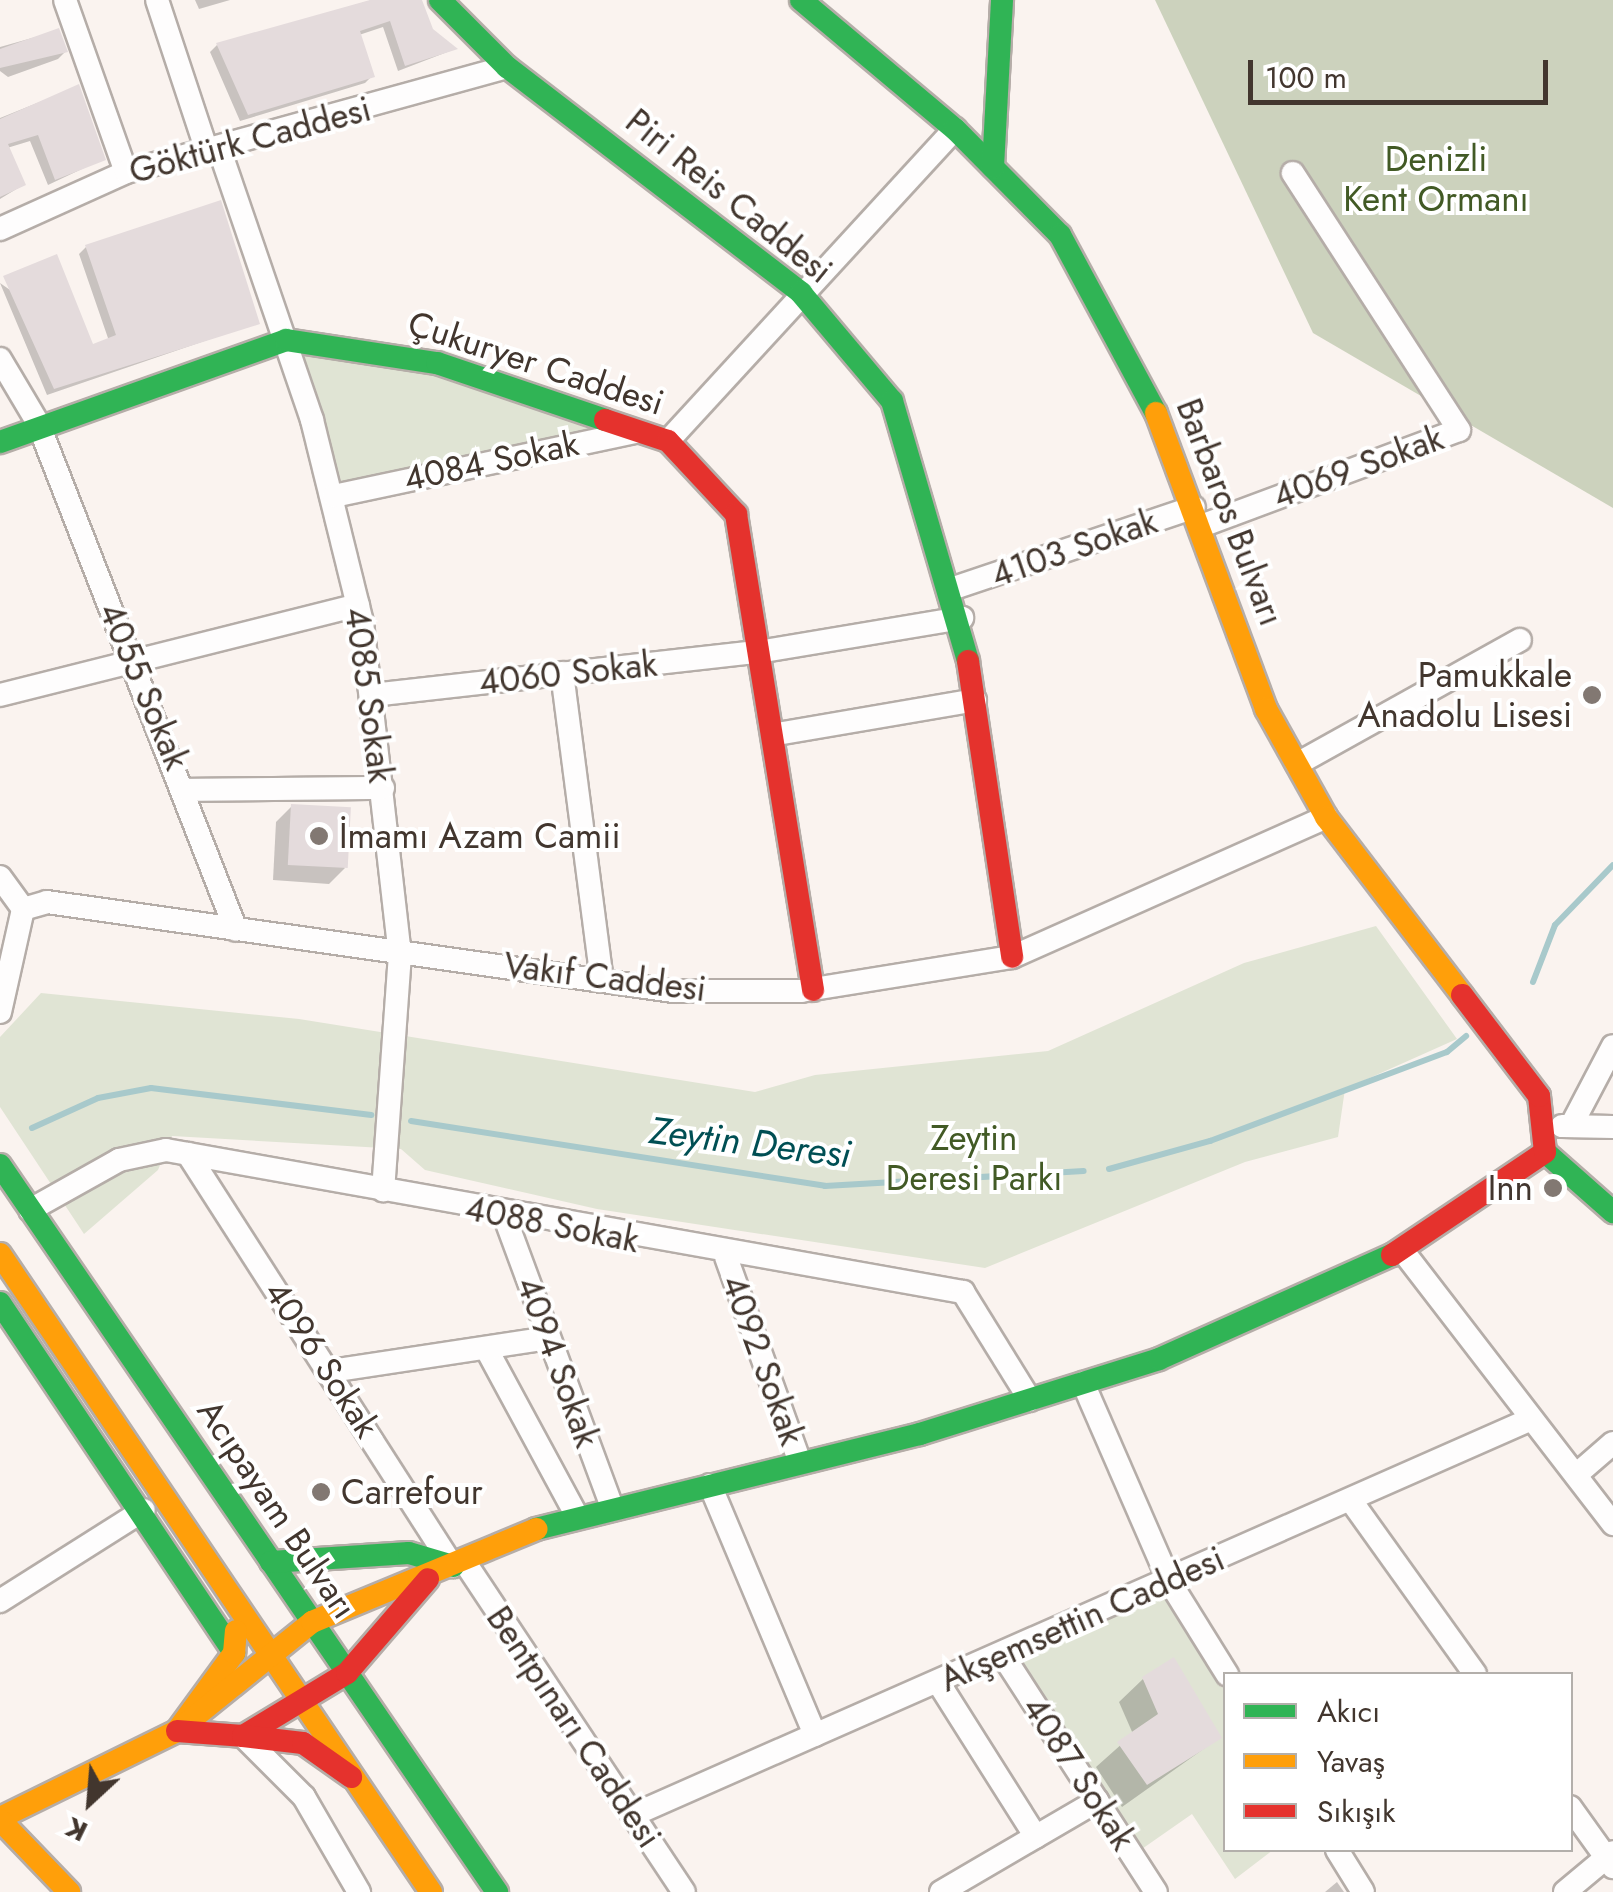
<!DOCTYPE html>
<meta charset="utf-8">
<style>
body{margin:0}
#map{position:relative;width:1613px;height:1892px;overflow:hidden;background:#faf3ef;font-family:Jost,sans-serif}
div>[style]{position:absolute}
.green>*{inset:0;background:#e0e4d4}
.forest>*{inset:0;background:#ccd2bd}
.shadow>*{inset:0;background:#0003}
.stream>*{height:6px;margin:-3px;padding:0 3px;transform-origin:3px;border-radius:3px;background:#a8c9cb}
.building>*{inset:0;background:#e4dbdc;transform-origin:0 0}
.roads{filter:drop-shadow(2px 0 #b5ada8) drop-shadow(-2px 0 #b5ada8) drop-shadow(0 2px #b5ada8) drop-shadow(0 -2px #b5ada8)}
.street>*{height:22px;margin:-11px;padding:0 11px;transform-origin:11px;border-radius:11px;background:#fefdfd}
.fast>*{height:22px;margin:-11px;padding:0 11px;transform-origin:11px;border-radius:11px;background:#30b455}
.slow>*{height:22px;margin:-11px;padding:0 11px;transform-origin:11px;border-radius:11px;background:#ff9f0a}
.jam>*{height:22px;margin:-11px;padding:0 11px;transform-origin:11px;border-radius:11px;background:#e5322d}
.dots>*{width:28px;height:28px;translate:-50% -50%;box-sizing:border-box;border:5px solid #fff;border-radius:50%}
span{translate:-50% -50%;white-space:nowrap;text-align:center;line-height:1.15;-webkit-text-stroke:8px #fff;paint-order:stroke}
.street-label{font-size:35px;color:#42362e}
.park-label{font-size:35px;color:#425a25}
.poi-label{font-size:35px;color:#42362e}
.right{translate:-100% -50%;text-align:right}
.left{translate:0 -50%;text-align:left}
.water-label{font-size:38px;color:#004f54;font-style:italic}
.legend{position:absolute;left:1223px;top:1672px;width:350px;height:180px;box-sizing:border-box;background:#fff;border:2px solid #b3afab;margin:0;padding:12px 18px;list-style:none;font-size:30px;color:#42362e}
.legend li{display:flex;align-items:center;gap:20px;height:50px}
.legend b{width:50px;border:2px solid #b3afab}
.north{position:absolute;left:40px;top:1752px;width:100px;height:100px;-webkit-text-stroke:8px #fff;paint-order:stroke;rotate:206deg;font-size:28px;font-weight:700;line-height:40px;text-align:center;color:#42362e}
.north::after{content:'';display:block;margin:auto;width:35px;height:45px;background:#42362e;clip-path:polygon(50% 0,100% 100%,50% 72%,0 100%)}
.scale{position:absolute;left:1248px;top:60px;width:300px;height:45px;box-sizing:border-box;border:5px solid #42362e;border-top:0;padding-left:12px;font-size:30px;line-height:35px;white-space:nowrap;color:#42362e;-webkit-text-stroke:8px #fff;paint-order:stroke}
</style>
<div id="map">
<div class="green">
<div style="clip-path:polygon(301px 351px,468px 382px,614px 430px,337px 486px)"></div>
<div style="clip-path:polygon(1376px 926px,1457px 1039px,1345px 1089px,1338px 1137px,1245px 1162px,985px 1268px,597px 1209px,425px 1170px,401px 1149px,172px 1136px,158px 1170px,84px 1234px,0 1107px,0 1037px,41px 993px,299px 1019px,755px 1092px,815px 1075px,1048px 1051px,1244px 963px)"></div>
<div style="clip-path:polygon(1165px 1587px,1225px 1683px,1226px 1850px,1273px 1850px,1235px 1879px,1192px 1814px,1139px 1851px,1016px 1659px)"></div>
</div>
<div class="forest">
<div style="clip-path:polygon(1155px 0,1613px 0,1613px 508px,1313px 333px)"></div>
</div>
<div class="shadow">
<div style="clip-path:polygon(195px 0,230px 0,199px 9px)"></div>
<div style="clip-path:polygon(372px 0,421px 0,431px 30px,455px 49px,398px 71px,383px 27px,359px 35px,372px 76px,365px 83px,240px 121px,210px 52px,217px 45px)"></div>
<div style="clip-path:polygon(57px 31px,65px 52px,58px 59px,8px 77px,0 71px,0 47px)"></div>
<div style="clip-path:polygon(77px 87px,103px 159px,48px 185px,30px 141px,7px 148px,23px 185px,0 199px,0 118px)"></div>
<div style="clip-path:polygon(86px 247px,257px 323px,47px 395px,0 283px,92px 347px,109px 341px,79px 254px)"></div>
<div style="clip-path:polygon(292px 806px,345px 868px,329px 884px,273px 880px,276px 822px)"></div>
<div style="clip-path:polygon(1143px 1679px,1219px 1738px,1122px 1807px,1096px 1767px,1133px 1734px,1119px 1702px)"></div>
<div style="clip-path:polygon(1337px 1882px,1344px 1892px,1325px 1892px)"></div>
</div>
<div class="stream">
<div style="left:1533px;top:982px;width:61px;rotate:-68.9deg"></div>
<div style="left:1555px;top:925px;width:83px;rotate:-46deg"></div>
<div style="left:411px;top:1121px;width:419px;rotate:8.9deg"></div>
<div style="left:825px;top:1186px;width:259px;rotate:-3.3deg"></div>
<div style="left:32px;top:1128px;width:72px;rotate:-24.4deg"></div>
<div style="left:98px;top:1098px;width:54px;rotate:-10.7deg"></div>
<div style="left:151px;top:1088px;width:222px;rotate:7deg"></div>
<div style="left:1109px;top:1169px;width:105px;rotate:-15.5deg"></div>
<div style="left:1210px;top:1141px;width:253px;rotate:-20.6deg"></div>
<div style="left:1447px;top:1052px;width:25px;rotate:-40deg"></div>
</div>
<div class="building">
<div style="clip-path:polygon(370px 0,422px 0,433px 29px,458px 49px,405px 66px,390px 21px,360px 31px,375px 77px,248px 115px,216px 43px)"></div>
<div style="clip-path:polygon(59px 28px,68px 52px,0 68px,0 49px)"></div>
<div style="clip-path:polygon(79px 84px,106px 160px,55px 180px,38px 135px,8px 144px,26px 185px,0 197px,0 119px)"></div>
<div style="clip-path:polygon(221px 200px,260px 324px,54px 389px,3px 276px,57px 254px,93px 344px,116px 335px,85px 245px)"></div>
<div style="left:291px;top:804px;width:60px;height:61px;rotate:3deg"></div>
<div style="clip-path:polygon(1174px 1657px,1222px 1738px,1147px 1785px,1117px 1742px,1158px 1714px,1142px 1677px)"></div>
</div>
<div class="roads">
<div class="street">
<div style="left:65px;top:0;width:182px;rotate:70.5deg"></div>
<div style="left:157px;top:0;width:159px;rotate:71.7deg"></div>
<div style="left:220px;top:151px;width:284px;rotate:71.1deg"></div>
<div style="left:312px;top:420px;width:208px;rotate:76.1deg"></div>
<div style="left:362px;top:622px;width:334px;rotate:83.5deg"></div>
<div style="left:400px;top:954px;width:237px;rotate:94.1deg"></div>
<div style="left:0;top:229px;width:138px;rotate:-24.3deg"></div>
<div style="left:126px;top:172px;width:395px;rotate:-15.4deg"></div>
<div style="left:0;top:359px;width:74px;rotate:59.3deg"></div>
<div style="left:38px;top:423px;width:544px;rotate:68.67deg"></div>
<div style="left:668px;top:441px;width:424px;rotate:-47.4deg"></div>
<div style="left:334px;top:496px;width:309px;rotate:-12deg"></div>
<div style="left:1201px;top:526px;width:275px;rotate:-20.4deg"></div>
<div style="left:1459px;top:430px;width:306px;rotate:-122.9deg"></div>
<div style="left:954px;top:588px;width:253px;rotate:-18.6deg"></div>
<div style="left:562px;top:673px;width:309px;rotate:82.6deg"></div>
<div style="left:0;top:695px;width:369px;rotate:-14.1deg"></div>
<div style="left:372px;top:695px;width:394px;rotate:-6.4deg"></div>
<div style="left:764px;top:651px;width:201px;rotate:-9.5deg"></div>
<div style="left:777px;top:734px;width:201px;rotate:-9.7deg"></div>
<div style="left:1297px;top:764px;width:255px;rotate:-29.1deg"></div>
<div style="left:188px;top:790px;width:195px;rotate:-0.6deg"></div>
<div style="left:0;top:877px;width:39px;rotate:54deg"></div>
<div style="left:0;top:1012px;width:106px;rotate:-77.4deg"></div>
<div style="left:23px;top:909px;width:25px;rotate:-16deg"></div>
<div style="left:47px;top:902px;width:632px;rotate:8.09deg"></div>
<div style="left:673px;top:991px;width:128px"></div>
<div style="left:801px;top:991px;width:214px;rotate:-9.2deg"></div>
<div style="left:1012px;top:957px;width:344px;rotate:-24deg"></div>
<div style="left:1562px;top:1126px;width:51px;rotate:1.1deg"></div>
<div style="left:1571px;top:1126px;width:90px;rotate:-62.3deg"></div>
<div style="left:188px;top:1154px;width:490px;rotate:57.3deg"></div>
<div style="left:30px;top:1210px;width:102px;rotate:-29.3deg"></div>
<div style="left:119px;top:1160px;width:48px;rotate:-12deg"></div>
<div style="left:166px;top:1150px;width:810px;rotate:10.1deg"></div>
<div style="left:963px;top:1292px;width:127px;rotate:58.2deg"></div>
<div style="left:504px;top:1215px;width:314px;rotate:69.7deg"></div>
<div style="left:1402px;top:1250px;width:346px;rotate:52.4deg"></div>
<div style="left:726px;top:1257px;width:219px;rotate:70.2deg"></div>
<div style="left:486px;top:1348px;width:193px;rotate:61.6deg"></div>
<div style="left:331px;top:1371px;width:220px;rotate:-8.6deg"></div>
<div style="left:1083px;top:1383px;width:216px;rotate:66.5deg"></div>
<div style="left:1169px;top:1581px;width:110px;rotate:58.1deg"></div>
<div style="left:1576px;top:1475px;width:49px;rotate:-40.9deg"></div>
<div style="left:710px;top:1485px;width:271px;rotate:67.2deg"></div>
<div style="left:1352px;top:1502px;width:211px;rotate:54.4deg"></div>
<div style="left:464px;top:1561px;width:397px;rotate:56.4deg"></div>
<div style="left:0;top:1601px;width:170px;rotate:-32.3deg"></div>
<div style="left:1002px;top:1654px;width:283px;rotate:57.1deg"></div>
<div style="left:938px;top:1682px;width:183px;rotate:57.7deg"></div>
<div style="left:243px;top:1736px;width:86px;rotate:45deg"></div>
<div style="left:304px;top:1797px;width:110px;rotate:59.9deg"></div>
<div style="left:1570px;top:1807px;width:74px;rotate:54.4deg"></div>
<div style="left:633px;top:1815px;width:979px;rotate:-23.79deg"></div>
<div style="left:1337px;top:1850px;width:49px;rotate:58.2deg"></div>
<div style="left:941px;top:1892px;width:181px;rotate:-30.3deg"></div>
<div style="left:1565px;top:1892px;width:62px;rotate:-39.8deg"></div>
</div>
<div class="fast">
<div style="left:440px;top:0;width:95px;rotate:45deg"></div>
<div style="left:507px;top:67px;width:371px;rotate:37.5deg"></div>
<div style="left:801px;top:293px;width:141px;rotate:49.9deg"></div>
<div style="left:892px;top:401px;width:271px;rotate:73.7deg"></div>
<div style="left:801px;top:0;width:201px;rotate:40deg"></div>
<div style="left:955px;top:129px;width:149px;rotate:45.3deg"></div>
<div style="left:1060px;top:235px;width:202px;rotate:61.7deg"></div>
<div style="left:993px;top:167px;width:167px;rotate:-86.9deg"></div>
<div style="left:0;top:442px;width:304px;rotate:-19.6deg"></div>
<div style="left:286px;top:340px;width:153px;rotate:8.7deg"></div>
<div style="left:437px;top:363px;width:177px;rotate:18.7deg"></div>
<div style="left:1545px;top:1152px;width:91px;rotate:41.4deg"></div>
<div style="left:0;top:1165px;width:881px;rotate:55.64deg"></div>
<div style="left:0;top:1303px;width:421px;rotate:56.2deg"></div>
<div style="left:536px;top:1529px;width:396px;rotate:-13.9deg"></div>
<div style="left:920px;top:1434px;width:250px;rotate:-17.4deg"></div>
<div style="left:1159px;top:1359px;width:255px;rotate:-24.1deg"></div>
<div style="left:271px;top:1562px;width:138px;rotate:-3.7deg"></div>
<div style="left:409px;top:1553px;width:46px;rotate:16.5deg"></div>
</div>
<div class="slow">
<div style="left:1156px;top:413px;width:316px;rotate:69.6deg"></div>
<div style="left:1266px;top:709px;width:124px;rotate:60.9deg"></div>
<div style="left:1326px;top:817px;width:224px;rotate:52.6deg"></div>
<div style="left:0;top:1254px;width:770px;rotate:55.96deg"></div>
<div style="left:177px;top:1731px;width:97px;rotate:-53.8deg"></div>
<div style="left:234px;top:1653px;width:22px;rotate:-85deg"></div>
<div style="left:0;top:1818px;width:197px;rotate:-26.2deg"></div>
<div style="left:177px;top:1731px;width:174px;rotate:-38.9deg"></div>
<div style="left:312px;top:1622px;width:243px;rotate:-22.5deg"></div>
<div style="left:0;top:1820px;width:100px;rotate:46.2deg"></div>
</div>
<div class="jam">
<div style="left:605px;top:420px;width:66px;rotate:18.4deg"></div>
<div style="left:668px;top:441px;width:100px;rotate:47deg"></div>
<div style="left:736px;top:514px;width:482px;rotate:80.8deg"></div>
<div style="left:968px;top:661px;width:299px;rotate:81.5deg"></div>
<div style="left:1392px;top:1255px;width:184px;rotate:-33.9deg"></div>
<div style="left:1545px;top:1152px;width:56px;rotate:-96.1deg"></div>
<div style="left:1539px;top:1096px;width:127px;rotate:-127.3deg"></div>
<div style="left:177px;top:1731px;width:66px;rotate:4.3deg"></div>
<div style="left:243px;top:1736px;width:122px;rotate:-31.2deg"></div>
<div style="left:347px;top:1673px;width:124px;rotate:-49.2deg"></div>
<div style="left:243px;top:1736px;width:60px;rotate:6.7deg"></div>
<div style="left:303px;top:1743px;width:59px;rotate:35.3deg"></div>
</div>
</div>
<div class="dots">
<div style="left:1592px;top:695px;background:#827872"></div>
<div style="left:319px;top:836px;background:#827872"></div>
<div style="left:1553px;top:1188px;background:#827872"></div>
<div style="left:321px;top:1492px;background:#827872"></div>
</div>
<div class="street-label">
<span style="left:250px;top:140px;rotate:-15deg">Göktürk Caddesi</span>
<span style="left:729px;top:196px;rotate:39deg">Piri Reis Caddesi</span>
<span style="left:536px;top:363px;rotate:18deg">Çukuryer Caddesi</span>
<span style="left:491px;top:461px;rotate:-12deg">4084 Sokak</span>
<span style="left:1358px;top:467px;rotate:-20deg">4069 Sokak</span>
<span style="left:1230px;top:512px;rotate:69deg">Barbaros Bulvarı</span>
<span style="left:1074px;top:548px;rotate:-19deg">4103 Sokak</span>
<span style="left:568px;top:673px;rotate:-6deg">4060 Sokak</span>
<span style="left:144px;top:686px;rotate:67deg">4055 Sokak</span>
<span style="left:369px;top:695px;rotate:82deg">4085 Sokak</span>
<span style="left:605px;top:977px;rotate:7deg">Vakıf Caddesi</span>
<span style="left:552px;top:1224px;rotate:11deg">4088 Sokak</span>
<span style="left:322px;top:1359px;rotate:57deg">4096 Sokak</span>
<span style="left:763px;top:1360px;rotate:70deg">4092 Sokak</span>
<span style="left:558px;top:1362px;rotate:70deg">4094 Sokak</span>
<span style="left:277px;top:1509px;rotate:56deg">Acıpayam Bulvarı</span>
<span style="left:1082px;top:1619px;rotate:-24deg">Akşemsettin Caddesi</span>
<span style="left:574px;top:1727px;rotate:56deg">Bentpınarı Caddesi</span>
<span style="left:1079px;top:1773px;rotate:57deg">4087 Sokak</span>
</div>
<div class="park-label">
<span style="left:1436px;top:179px">Denizli<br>Kent Ormanı</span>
<span style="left:974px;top:1158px">Zeytin<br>Deresi Parkı</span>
</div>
<div class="poi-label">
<span class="right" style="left:1572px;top:695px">Pamukkale<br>Anadolu Lisesi</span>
<span class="left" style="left:339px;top:836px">İmamı Azam Camii</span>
<span class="right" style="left:1533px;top:1188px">Inn</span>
<span class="left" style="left:341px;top:1492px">Carrefour</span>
</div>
<div class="water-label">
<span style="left:750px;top:1142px;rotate:7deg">Zeytin Deresi</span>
</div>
<ul class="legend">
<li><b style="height:12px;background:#30b455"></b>Akıcı</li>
<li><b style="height:12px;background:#ff9f0a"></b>Yavaş</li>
<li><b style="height:12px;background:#e5322d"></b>Sıkışık</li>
</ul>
<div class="north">K</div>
<div class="scale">100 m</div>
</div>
